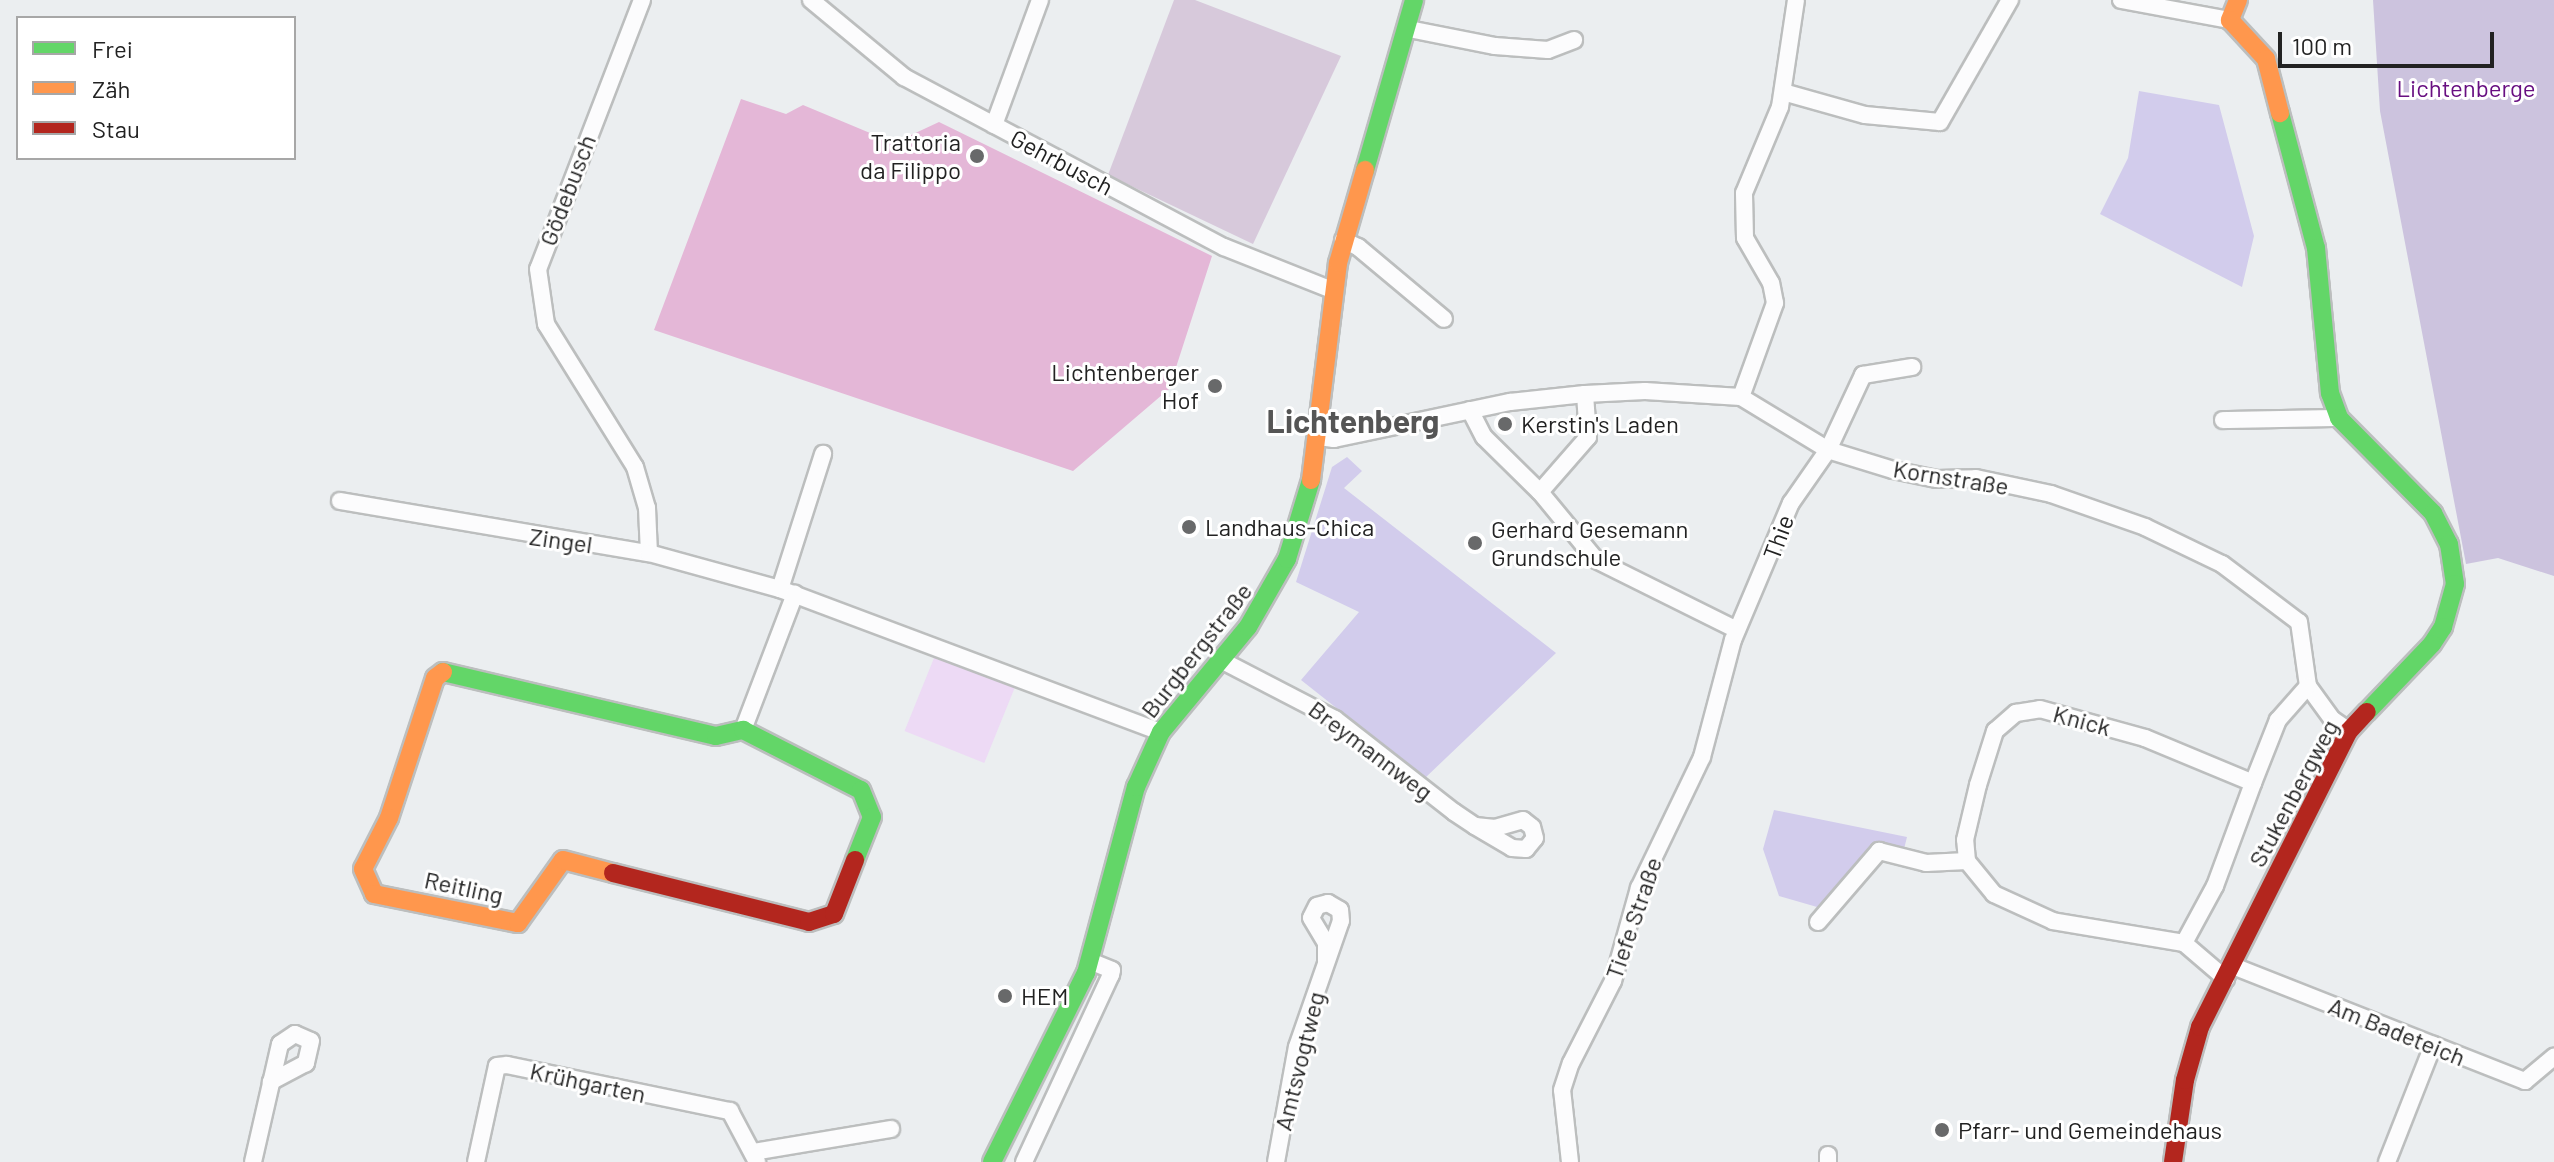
<!DOCTYPE html>
<meta charset="utf-8">
<style>
body{margin:0}
#map{position:relative;width:2554px;height:1162px;overflow:hidden;background:#ebeef0;font-family:Barlow,sans-serif}
div>[style]{position:absolute}
.grass>*{inset:0;background:#d2ccec}
.forest>*{inset:0;background:#ccc3de}
.cemetery>*{inset:0;background:#d7c9db}
.park>*{inset:0;background:#eddaf5;transform-origin:0 0}
.pitch>*{inset:0;background:#e4b7d7}
.roads{filter:drop-shadow(2px 0 #bcbebe) drop-shadow(-2px 0 #bcbebe) drop-shadow(0 2px #bcbebe) drop-shadow(0 -2px #bcbebe)}
.street>*{height:16px;margin:-8px;padding:0 8px;transform-origin:8px;border-radius:8px;background:#fcfcfd}
.fast>*{height:18px;margin:-9px;padding:0 9px;transform-origin:9px;border-radius:9px;background:#63d668}
.slow>*{height:18px;margin:-9px;padding:0 9px;transform-origin:9px;border-radius:9px;background:#ff974d}
.jam>*{height:18px;margin:-9px;padding:0 9px;transform-origin:9px;border-radius:9px;background:#b3261e}
.dots>*{width:22px;height:22px;translate:-50% -50%;box-sizing:border-box;border:4px solid #fff;border-radius:50%}
span{translate:-50% -50%;white-space:nowrap;text-align:center;line-height:1.15;-webkit-text-stroke:6px #fff;paint-order:stroke}
.park-label{font-size:24px;color:#680f81}
.poi-label{font-size:24px;color:#222}
.right{translate:-100% -50%;text-align:right}
.left{translate:0 -50%;text-align:left}
.street-label{font-size:24px;color:#222}
.district-label{font-size:32px;color:#555;font-weight:700}
.legend{position:absolute;left:16px;top:16px;width:280px;height:144px;box-sizing:border-box;background:#fff;border:2px solid #a7a7a7;margin:0;padding:10px 14px;list-style:none;font-size:24px;color:#222}
.legend li{display:flex;align-items:center;gap:16px;height:40px}
.legend b{width:40px;border:2px solid #a7a7a7}
.scale{position:absolute;left:2278px;top:32px;width:216px;height:36px;box-sizing:border-box;border:4px solid #222;border-top:0;padding-left:10px;font-size:24px;line-height:28px;white-space:nowrap;color:#222;-webkit-text-stroke:6px #fff;paint-order:stroke}
</style>
<div id="map">
<div class="grass">
<div style="clip-path:polygon(2139px 91px,2219px 105px,2254px 236px,2242px 287px,2100px 214px,2128px 158px)"></div>
<div style="clip-path:polygon(1347px 457px,1362px 471px,1344px 488px,1556px 653px,1425px 778px,1301px 680px,1359px 612px,1296px 582px,1332px 467px)"></div>
<div style="clip-path:polygon(1774px 810px,1907px 837px,1904px 849px,1884px 845px,1866px 853px,1824px 909px,1779px 896px,1763px 849px)"></div>
</div>
<div class="forest">
<div style="clip-path:polygon(2373px 0,2554px 0,2554px 576px,2498px 558px,2466px 564px,2380px 111px)"></div>
</div>
<div class="cemetery">
<div style="clip-path:polygon(1174px 0,1195px 0,1341px 56px,1253px 244px,1108px 175px)"></div>
</div>
<div class="park">
<div style="left:936px;top:653px;width:86px;height:84px;rotate:22deg"></div>
</div>
<div class="pitch">
<div style="clip-path:polygon(741px 99px,786px 114px,803px 105px,894px 143px,939px 122px,1212px 256px,1169px 389px,1073px 471px,654px 330px)"></div>
</div>
<div class="roads">
<div class="street">
<div style="left:642px;top:0;width:288px;rotate:111.1deg"></div>
<div style="left:538px;top:269px;width:56px;rotate:81.7deg"></div>
<div style="left:546px;top:324px;width:168px;rotate:58.1deg"></div>
<div style="left:635px;top:467px;width:43px;rotate:73.7deg"></div>
<div style="left:647px;top:508px;width:45px;rotate:87.5deg"></div>
<div style="left:811px;top:0;width:121px;rotate:39.6deg"></div>
<div style="left:904px;top:77px;width:362px;rotate:28deg"></div>
<div style="left:1224px;top:247px;width:116px;rotate:21.7deg"></div>
<div style="left:2121px;top:0;width:111px;rotate:10.4deg"></div>
<div style="left:1409px;top:29px;width:88px;rotate:11.2deg"></div>
<div style="left:1495px;top:46px;width:53px;rotate:4.3deg"></div>
<div style="left:1548px;top:50px;width:28px;rotate:-21deg"></div>
<div style="left:1783px;top:92px;width:85px;rotate:15.7deg"></div>
<div style="left:1865px;top:115px;width:75px;rotate:5.3deg"></div>
<div style="left:1940px;top:122px;width:141px;rotate:-60.2deg"></div>
<div style="left:994px;top:125px;width:133px;rotate:-69.8deg"></div>
<div style="left:1343px;top:240px;width:17px;rotate:25deg"></div>
<div style="left:1358px;top:247px;width:112px;rotate:39.9deg"></div>
<div style="left:1741px;top:397px;width:100px;rotate:-70.1deg"></div>
<div style="left:1775px;top:303px;width:20px;rotate:-101deg"></div>
<div style="left:1771px;top:283px;width:52px;rotate:-120deg"></div>
<div style="left:1745px;top:238px;width:45px;rotate:-91.3deg"></div>
<div style="left:1744px;top:193px;width:93px;rotate:-67.3deg"></div>
<div style="left:1780px;top:107px;width:108px;rotate:-81.5deg"></div>
<div style="left:1470px;top:410px;width:30px;rotate:63deg"></div>
<div style="left:1484px;top:437px;width:78px;rotate:44.5deg"></div>
<div style="left:1540px;top:492px;width:88px;rotate:50.5deg"></div>
<div style="left:1596px;top:560px;width:157px;rotate:26.4deg"></div>
<div style="left:2223px;top:420px;width:116px;rotate:-1deg"></div>
<div style="left:1319px;top:437px;width:15px;rotate:8deg"></div>
<div style="left:1334px;top:439px;width:180px;rotate:-11.9deg"></div>
<div style="left:1510px;top:402px;width:75px;rotate:-6.1deg"></div>
<div style="left:1585px;top:394px;width:60px;rotate:-2.9deg"></div>
<div style="left:1645px;top:391px;width:96px;rotate:3.6deg"></div>
<div style="left:1741px;top:397px;width:102px;rotate:31.3deg"></div>
<div style="left:1828px;top:450px;width:68px;rotate:17.1deg"></div>
<div style="left:1893px;top:470px;width:45px;rotate:11.6deg"></div>
<div style="left:1937px;top:479px;width:39px;rotate:-1deg"></div>
<div style="left:1976px;top:478px;width:77px;rotate:12deg"></div>
<div style="left:2051px;top:494px;width:100px;rotate:19.3deg"></div>
<div style="left:2145px;top:527px;width:85px;rotate:25.7deg"></div>
<div style="left:2222px;top:564px;width:96px;rotate:37deg"></div>
<div style="left:2299px;top:622px;width:65px;rotate:82deg"></div>
<div style="left:2308px;top:686px;width:41px;rotate:54deg"></div>
<div style="left:2332px;top:719px;width:21px;rotate:35deg"></div>
<div style="left:1540px;top:492px;width:73px;rotate:-48.9deg"></div>
<div style="left:1588px;top:437px;width:43px;rotate:-94deg"></div>
<div style="left:340px;top:501px;width:313px;rotate:9.6deg"></div>
<div style="left:649px;top:553px;width:136px;rotate:15.4deg"></div>
<div style="left:780px;top:589px;width:407px;rotate:20.6deg"></div>
<div style="left:780px;top:589px;width:142px;rotate:-72.3deg"></div>
<div style="left:1221px;top:660px;width:128px;rotate:27.4deg"></div>
<div style="left:1335px;top:719px;width:151px;rotate:38deg"></div>
<div style="left:1454px;top:812px;width:25px;rotate:34deg"></div>
<div style="left:1475px;top:826px;width:43px;rotate:30.7deg"></div>
<div style="left:1512px;top:848px;width:14px;rotate:4deg"></div>
<div style="left:1526px;top:849px;width:14px;rotate:-51deg"></div>
<div style="left:1535px;top:838px;width:11px;rotate:-105deg"></div>
<div style="left:1532px;top:827px;width:11px;rotate:-142deg"></div>
<div style="left:1523px;top:820px;width:29px;rotate:164deg"></div>
<div style="left:1495px;top:828px;width:20px;rotate:-174deg"></div>
<div style="left:743px;top:730px;width:146px;rotate:-69.1deg"></div>
<div style="left:1818px;top:922px;width:94px;rotate:-49.3deg"></div>
<div style="left:1879px;top:851px;width:49px;rotate:14.3deg"></div>
<div style="left:1926px;top:863px;width:41px;rotate:-2.8deg"></div>
<div style="left:2184px;top:943px;width:65px;rotate:-61.5deg"></div>
<div style="left:2215px;top:886px;width:110px;rotate:-69.7deg"></div>
<div style="left:2233px;top:966px;width:314px;rotate:21.5deg"></div>
<div style="left:2525px;top:1081px;width:38px;rotate:-40deg"></div>
<div style="left:2226px;top:979px;width:55px;rotate:-139.4deg"></div>
<div style="left:2184px;top:943px;width:133px;rotate:-170.5deg"></div>
<div style="left:2053px;top:921px;width:65px;rotate:-155.4deg"></div>
<div style="left:1994px;top:894px;width:43px;rotate:-129.3deg"></div>
<div style="left:1967px;top:861px;width:21px;rotate:-95deg"></div>
<div style="left:1965px;top:840px;width:57px;rotate:-76.7deg"></div>
<div style="left:1978px;top:785px;width:57px;rotate:-72.5deg"></div>
<div style="left:1995px;top:731px;width:28px;rotate:-41deg"></div>
<div style="left:2016px;top:713px;width:24px;rotate:-9deg"></div>
<div style="left:2040px;top:709px;width:109px;rotate:15.4deg"></div>
<div style="left:2145px;top:738px;width:117px;rotate:22.6deg"></div>
<div style="left:2253px;top:783px;width:68px;rotate:-68.4deg"></div>
<div style="left:2278px;top:720px;width:45px;rotate:-48.6deg"></div>
<div style="left:753px;top:1152px;width:140px;rotate:-9.5deg"></div>
<div style="left:253px;top:1162px;width:121px;rotate:-77.1deg"></div>
<div style="left:280px;top:1044px;width:18px;rotate:-34deg"></div>
<div style="left:295px;top:1034px;width:17px;rotate:24deg"></div>
<div style="left:311px;top:1041px;width:23px;rotate:103deg"></div>
<div style="left:306px;top:1063px;width:40px;rotate:152deg"></div>
<div style="left:476px;top:1162px;width:98px;rotate:-77.7deg"></div>
<div style="left:497px;top:1066px;width:10px;rotate:-6deg"></div>
<div style="left:507px;top:1065px;width:228px;rotate:11.7deg"></div>
<div style="left:730px;top:1111px;width:58px;rotate:62.1deg"></div>
<div style="left:1024px;top:1162px;width:206px;rotate:-65.1deg"></div>
<div style="left:1111px;top:975px;width:5px;rotate:-79deg"></div>
<div style="left:1112px;top:970px;width:24px;rotate:-158deg"></div>
<div style="left:1276px;top:1162px;width:117px;rotate:-79.7deg"></div>
<div style="left:1297px;top:1047px;width:133px;rotate:-70.8deg"></div>
<div style="left:1341px;top:921px;width:11px;rotate:-95deg"></div>
<div style="left:1340px;top:910px;width:14px;rotate:-150deg"></div>
<div style="left:1328px;top:903px;width:11px;rotate:165deg"></div>
<div style="left:1317px;top:906px;width:13px;rotate:117deg"></div>
<div style="left:1311px;top:918px;width:29px;rotate:59deg"></div>
<div style="left:1326px;top:943px;width:18px;rotate:90deg"></div>
<div style="left:1570px;top:1162px;width:72px;rotate:-96.3deg"></div>
<div style="left:1562px;top:1090px;width:28px;rotate:-72deg"></div>
<div style="left:1571px;top:1063px;width:92px;rotate:-62.9deg"></div>
<div style="left:1613px;top:981px;width:97px;rotate:-74.4deg"></div>
<div style="left:1639px;top:888px;width:145px;rotate:-64.3deg"></div>
<div style="left:1702px;top:757px;width:121px;rotate:-75.2deg"></div>
<div style="left:1733px;top:640px;width:149px;rotate:-67.1deg"></div>
<div style="left:1791px;top:503px;width:65px;rotate:-55.1deg"></div>
<div style="left:1828px;top:450px;width:83px;rotate:-65deg"></div>
<div style="left:1863px;top:375px;width:50px;rotate:-9.3deg"></div>
<div style="left:1828px;top:1162px;width:7px;rotate:-90deg"></div>
<div style="left:2387px;top:1162px;width:126px;rotate:-68.5deg"></div>
</div>
<div class="fast">
<div style="left:2280px;top:113px;width:140px;rotate:75.1deg"></div>
<div style="left:2316px;top:248px;width:146px;rotate:84.5deg"></div>
<div style="left:2330px;top:393px;width:27px;rotate:70deg"></div>
<div style="left:2339px;top:418px;width:134px;rotate:45.3deg"></div>
<div style="left:2433px;top:513px;width:35px;rotate:63deg"></div>
<div style="left:2449px;top:544px;width:40px;rotate:81.5deg"></div>
<div style="left:2455px;top:584px;width:45px;rotate:105.6deg"></div>
<div style="left:2443px;top:627px;width:20px;rotate:123deg"></div>
<div style="left:2432px;top:644px;width:94px;rotate:133.7deg"></div>
<div style="left:1365px;top:170px;width:177px;rotate:-73.9deg"></div>
<div style="left:443px;top:672px;width:280px;rotate:13.2deg"></div>
<div style="left:716px;top:736px;width:28px;rotate:-13deg"></div>
<div style="left:743px;top:730px;width:132px;rotate:27deg"></div>
<div style="left:861px;top:790px;width:29px;rotate:68deg"></div>
<div style="left:872px;top:817px;width:46px;rotate:111.6deg"></div>
<div style="left:992px;top:1162px;width:211px;rotate:-63.6deg"></div>
<div style="left:1086px;top:973px;width:193px;rotate:-75deg"></div>
<div style="left:1136px;top:787px;width:60px;rotate:-65.6deg"></div>
<div style="left:1161px;top:732px;width:136px;rotate:-50.4deg"></div>
<div style="left:1248px;top:627px;width:78px;rotate:-60.2deg"></div>
<div style="left:1287px;top:559px;width:83px;rotate:-73.1deg"></div>
</div>
<div class="slow">
<div style="left:2238px;top:0;width:22px;rotate:112deg"></div>
<div style="left:2230px;top:20px;width:53px;rotate:47.3deg"></div>
<div style="left:2266px;top:59px;width:56px;rotate:75.5deg"></div>
<div style="left:1311px;top:480px;width:219px;rotate:-82.9deg"></div>
<div style="left:1338px;top:263px;width:97px;rotate:-73.8deg"></div>
<div style="left:443px;top:672px;width:10px;rotate:143deg"></div>
<div style="left:435px;top:678px;width:147px;rotate:108.2deg"></div>
<div style="left:389px;top:818px;width:57px;rotate:117deg"></div>
<div style="left:363px;top:869px;width:27px;rotate:66deg"></div>
<div style="left:374px;top:894px;width:147px;rotate:11.4deg"></div>
<div style="left:518px;top:923px;width:77px;rotate:-54.5deg"></div>
<div style="left:563px;top:860px;width:52px;rotate:14.6deg"></div>
</div>
<div class="jam">
<div style="left:613px;top:873px;width:202px;rotate:14deg"></div>
<div style="left:809px;top:922px;width:26px;rotate:-18deg"></div>
<div style="left:834px;top:914px;width:58px;rotate:-68.7deg"></div>
<div style="left:2173px;top:1162px;width:83px;rotate:-81.7deg"></div>
<div style="left:2185px;top:1080px;width:55px;rotate:-74.2deg"></div>
<div style="left:2200px;top:1027px;width:331px;rotate:-63.3deg"></div>
<div style="left:2349px;top:731px;width:26px;rotate:-47deg"></div>
</div>
</div>
<div class="dots">
<div style="left:977px;top:156px;background:#68696a"></div>
<div style="left:1215px;top:386px;background:#68696a"></div>
<div style="left:1505px;top:424px;background:#68696a"></div>
<div style="left:1189px;top:527px;background:#68696a"></div>
<div style="left:1475px;top:543px;background:#68696a"></div>
<div style="left:1005px;top:996px;background:#68696a"></div>
<div style="left:1942px;top:1130px;background:#68696a"></div>
</div>
<div class="park-label">
<span style="left:2466px;top:88px">Lichtenberge</span>
</div>
<div class="poi-label">
<span class="right" style="left:961px;top:156px">Trattoria<br>da Filippo</span>
<span class="right" style="left:1199px;top:386px">Lichtenberger<br>Hof</span>
<span class="left" style="left:1521px;top:424px">Kerstin's Laden</span>
<span class="left" style="left:1205px;top:527px">Landhaus-Chica</span>
<span class="left" style="left:1491px;top:543px">Gerhard Gesemann<br>Grundschule</span>
<span class="left" style="left:1021px;top:996px">HEM</span>
<span class="left" style="left:1958px;top:1130px">Pfarr- und Gemeindehaus</span>
</div>
<div class="street-label">
<span style="left:1062px;top:162px;rotate:28deg">Gehrbusch</span>
<span style="left:567px;top:190px;rotate:-69deg">Gödebusch</span>
<span style="left:1951px;top:477px;rotate:9deg">Kornstraße</span>
<span style="left:1778px;top:537px;rotate:-70deg">Thie</span>
<span style="left:561px;top:540px;rotate:8deg">Zingel</span>
<span style="left:1196px;top:650px;rotate:-52deg">Burgbergstraße</span>
<span style="left:2082px;top:720px;rotate:15deg">Knick</span>
<span style="left:1371px;top:750px;rotate:37deg">Breymannweg</span>
<span style="left:2293px;top:793px;rotate:-62deg">Stukenbergweg</span>
<span style="left:464px;top:887px;rotate:12deg">Reitling</span>
<span style="left:1633px;top:918px;rotate:-71deg">Tiefe Straße</span>
<span style="left:2397px;top:1031px;rotate:22deg">Am Badeteich</span>
<span style="left:1299px;top:1061px;rotate:-76deg">Amtsvogtweg</span>
<span style="left:588px;top:1082px;rotate:12deg">Krühgarten</span>
</div>
<div class="district-label">
<span style="left:1353px;top:420px">Lichtenberg</span>
</div>
<ul class="legend">
<li><b style="height:10px;background:#63d668"></b>Frei</li>
<li><b style="height:10px;background:#ff974d"></b>Zäh</li>
<li><b style="height:10px;background:#b3261e"></b>Stau</li>
</ul>
<div class="scale">100 m</div>
</div>
